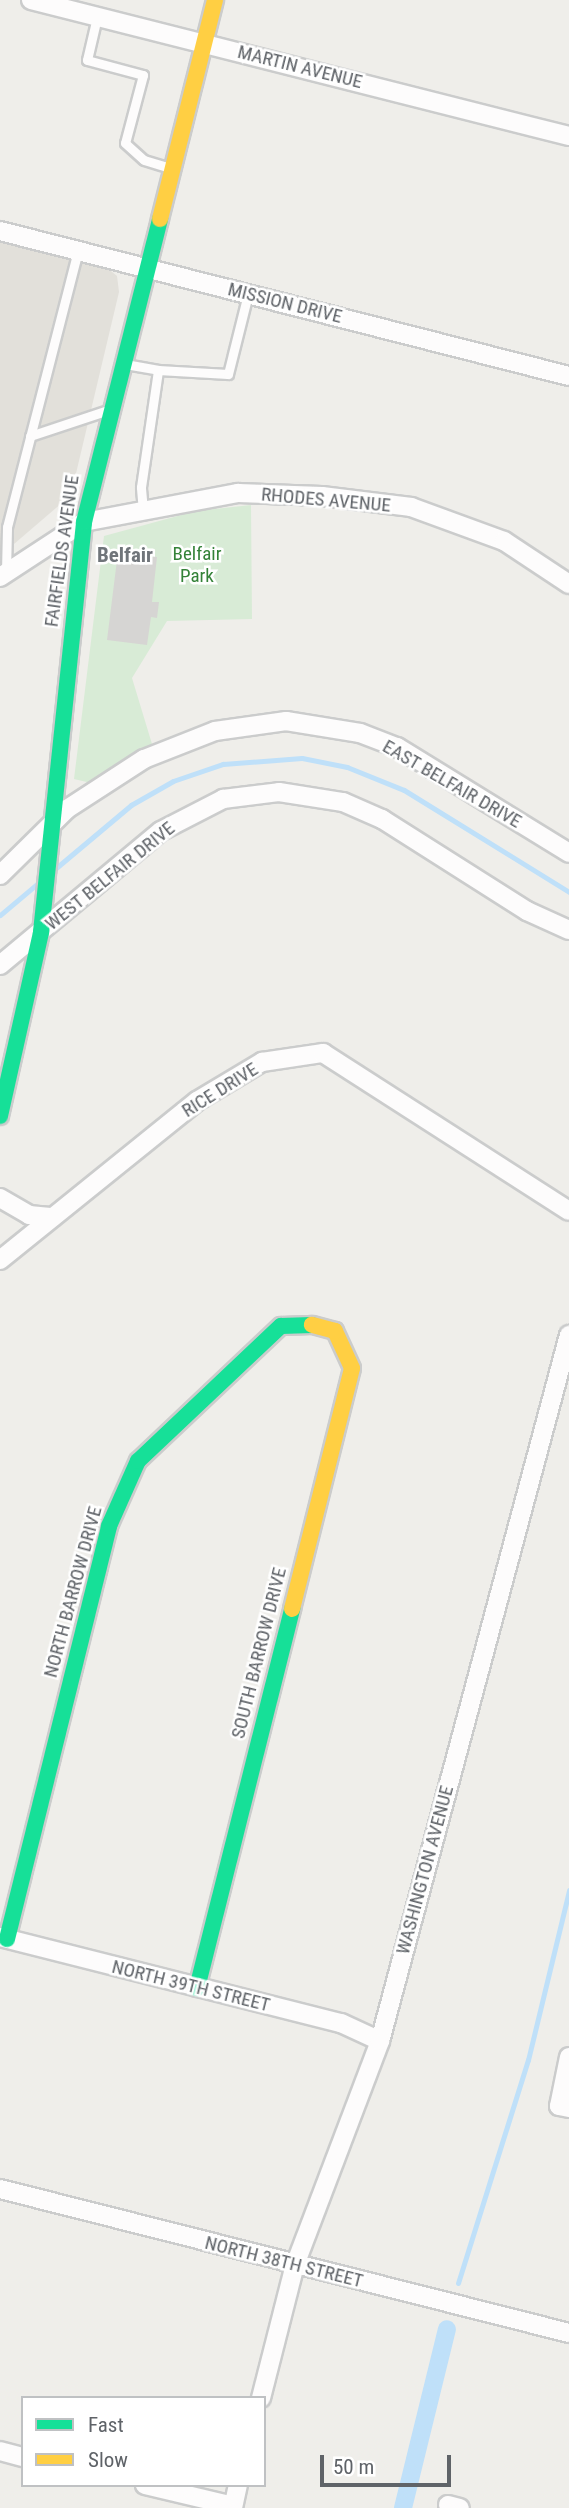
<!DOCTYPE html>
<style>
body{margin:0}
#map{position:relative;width:569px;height:2508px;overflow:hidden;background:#efeeea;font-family:"Roboto Condensed",sans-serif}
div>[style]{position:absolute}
.education>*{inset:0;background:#e2e0da}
.green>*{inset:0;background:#d8ebd6}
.stream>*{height:5px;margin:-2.5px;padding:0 2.5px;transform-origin:2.5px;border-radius:2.5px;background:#bfe0f9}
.canal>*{height:18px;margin:-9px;padding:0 9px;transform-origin:9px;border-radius:9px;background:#bfe0f9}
.building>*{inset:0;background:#d6d5d3}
.roads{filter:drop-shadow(2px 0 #cbcccc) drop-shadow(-2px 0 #cbcccc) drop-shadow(0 2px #cbcccc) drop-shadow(0 -2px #cbcccc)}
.lane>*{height:9px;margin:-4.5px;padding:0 4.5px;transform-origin:4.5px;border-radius:4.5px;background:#fdfcfc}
.street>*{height:18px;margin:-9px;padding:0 9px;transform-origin:9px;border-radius:9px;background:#fdfcfc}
.fast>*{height:16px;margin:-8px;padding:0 8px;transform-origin:8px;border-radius:8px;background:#16e098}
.slow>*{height:16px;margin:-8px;padding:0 8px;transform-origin:8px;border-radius:8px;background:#ffcf43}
span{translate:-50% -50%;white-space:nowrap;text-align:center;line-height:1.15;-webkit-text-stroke:5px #fff;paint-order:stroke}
.street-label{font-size:19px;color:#5f6368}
.park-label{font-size:19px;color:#348238}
.neighbourhood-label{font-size:21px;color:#70757a;font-weight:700}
.legend{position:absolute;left:21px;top:2396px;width:245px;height:91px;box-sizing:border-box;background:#fff;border:2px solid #bfc1c3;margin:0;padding:9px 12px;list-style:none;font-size:21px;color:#5f6368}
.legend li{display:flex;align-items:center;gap:14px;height:35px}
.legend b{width:35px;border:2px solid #bfc1c3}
.scale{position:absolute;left:320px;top:2455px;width:131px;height:32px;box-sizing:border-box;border:4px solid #5f6368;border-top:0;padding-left:9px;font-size:21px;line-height:24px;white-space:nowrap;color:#5f6368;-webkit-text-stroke:5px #fff;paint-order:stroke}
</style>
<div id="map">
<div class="education">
<div style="clip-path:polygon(0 242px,106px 267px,117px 276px,119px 292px,73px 486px,63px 502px,0 556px)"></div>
</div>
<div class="green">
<div style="clip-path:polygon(251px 505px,252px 619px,167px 621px,132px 678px,152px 744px,91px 783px,74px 779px,104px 536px,196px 511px)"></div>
</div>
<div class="stream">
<div style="left:56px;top:868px;width:98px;rotate:-40deg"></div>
<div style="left:131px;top:805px;width:48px;rotate:-29.7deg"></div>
<div style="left:173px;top:781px;width:53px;rotate:-18.8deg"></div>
<div style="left:223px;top:764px;width:79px;rotate:-4.3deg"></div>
<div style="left:302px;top:758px;width:46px;rotate:11.3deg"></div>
<div style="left:347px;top:767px;width:61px;rotate:22deg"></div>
<div style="left:404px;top:790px;width:194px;rotate:31.7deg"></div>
<div style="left:0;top:915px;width:50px;rotate:-40.1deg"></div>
<div style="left:458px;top:2283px;width:234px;rotate:-72.6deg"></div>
<div style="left:528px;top:2060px;width:175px;rotate:-76.4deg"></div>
</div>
<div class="canal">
<div style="left:403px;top:2508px;width:184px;rotate:-76.2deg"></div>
</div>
<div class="building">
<div style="clip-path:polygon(118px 552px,157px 557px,152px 602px,159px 602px,157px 618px,151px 617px,147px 645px,107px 640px)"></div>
</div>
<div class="roads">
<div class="lane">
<div style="left:97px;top:17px;width:44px;rotate:103.1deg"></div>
<div style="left:87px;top:60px;width:58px;rotate:15deg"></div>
<div style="left:143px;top:75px;width:70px;rotate:104.8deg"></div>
<div style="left:125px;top:143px;width:25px;rotate:42deg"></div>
<div style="left:144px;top:160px;width:27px;rotate:17deg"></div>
<div style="left:125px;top:364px;width:34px;rotate:10deg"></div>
<div style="left:30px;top:436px;width:82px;rotate:-18.4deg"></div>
<div style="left:143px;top:511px;width:24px;rotate:-95deg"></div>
<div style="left:141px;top:487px;width:118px;rotate:-81.7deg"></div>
<div style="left:158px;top:370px;width:70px;rotate:3.3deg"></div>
<div style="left:228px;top:374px;width:82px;rotate:-76deg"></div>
<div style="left:6px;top:572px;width:45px;rotate:-88.7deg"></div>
<div style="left:7px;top:527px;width:286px;rotate:-75.6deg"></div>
</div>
<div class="street">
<div style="left:31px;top:0;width:555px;rotate:14.19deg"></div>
<div style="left:0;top:231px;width:587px;rotate:14.3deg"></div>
<div style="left:0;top:577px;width:100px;rotate:-33.2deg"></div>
<div style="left:84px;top:522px;width:157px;rotate:-10.7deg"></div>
<div style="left:238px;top:493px;width:84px;rotate:2deg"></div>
<div style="left:322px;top:496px;width:90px;rotate:7deg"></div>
<div style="left:411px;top:507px;width:99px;rotate:20.1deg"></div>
<div style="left:504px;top:541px;width:78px;rotate:33.5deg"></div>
<div style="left:0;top:875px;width:94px;rotate:-44.6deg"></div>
<div style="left:67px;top:809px;width:92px;rotate:-33deg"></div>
<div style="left:144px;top:759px;width:76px;rotate:-21.5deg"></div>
<div style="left:215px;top:731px;width:72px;rotate:-8deg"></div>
<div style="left:286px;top:721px;width:75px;rotate:9.2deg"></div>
<div style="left:360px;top:733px;width:40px;rotate:21deg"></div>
<div style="left:397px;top:747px;width:202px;rotate:31.6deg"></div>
<div style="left:0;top:965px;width:209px;rotate:-39.8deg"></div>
<div style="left:161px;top:831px;width:70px;rotate:-27.3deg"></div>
<div style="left:223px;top:799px;width:56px;rotate:-7.1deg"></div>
<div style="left:279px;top:792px;width:65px;rotate:8.9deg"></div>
<div style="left:343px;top:802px;width:43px;rotate:23.6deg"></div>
<div style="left:382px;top:819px;width:172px;rotate:32.4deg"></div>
<div style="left:527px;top:911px;width:46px;rotate:24.3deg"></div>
<div style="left:0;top:1198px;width:34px;rotate:30deg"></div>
<div style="left:29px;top:1215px;width:24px;rotate:5deg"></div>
<div style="left:0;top:1260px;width:253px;rotate:-38.9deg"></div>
<div style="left:197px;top:1101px;width:76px;rotate:-31deg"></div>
<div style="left:262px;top:1062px;width:62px;rotate:-8.4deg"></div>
<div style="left:323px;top:1053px;width:292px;rotate:32.7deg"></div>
<div style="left:0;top:1937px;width:352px;rotate:14.2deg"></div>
<div style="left:341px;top:2023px;width:43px;rotate:24.8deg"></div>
<div style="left:569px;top:2057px;width:50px;rotate:101.5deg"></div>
<div style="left:559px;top:2106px;width:10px;rotate:11deg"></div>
<div style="left:0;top:2189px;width:587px;rotate:14.2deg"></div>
<div style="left:261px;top:2398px;width:137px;rotate:-75.7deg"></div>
<div style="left:295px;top:2265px;width:240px;rotate:-69.2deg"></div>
<div style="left:380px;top:2041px;width:731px;rotate:-75.01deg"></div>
<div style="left:0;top:2451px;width:24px;rotate:15deg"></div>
<div style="left:145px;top:2485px;width:90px;rotate:13.4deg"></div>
<div style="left:448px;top:2505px;width:12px;rotate:14deg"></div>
<div style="left:233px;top:2508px;width:24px;rotate:-78deg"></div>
</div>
<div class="fast">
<div style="left:0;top:1116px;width:189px;rotate:-77.4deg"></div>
<div style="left:41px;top:932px;width:412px;rotate:-84deg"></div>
<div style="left:84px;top:522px;width:312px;rotate:-75.9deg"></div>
<div style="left:7px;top:1939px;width:425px;rotate:-76.1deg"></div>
<div style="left:109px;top:1526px;width:71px;rotate:-66deg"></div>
<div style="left:138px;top:1461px;width:197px;rotate:-43.4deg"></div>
<div style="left:281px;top:1326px;width:31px;rotate:-2deg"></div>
<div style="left:197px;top:1988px;width:391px;rotate:-75.9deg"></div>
</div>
<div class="slow">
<div style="left:160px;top:219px;width:226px;rotate:-75.9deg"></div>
<div style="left:292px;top:1609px;width:248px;rotate:-76deg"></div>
<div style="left:352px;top:1368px;width:41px;rotate:-114.7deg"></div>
<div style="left:335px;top:1331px;width:24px;rotate:-165deg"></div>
</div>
</div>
<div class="street-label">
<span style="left:300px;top:67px;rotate:14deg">MARTIN AVENUE</span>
<span style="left:285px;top:303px;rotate:14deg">MISSION DRIVE</span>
<span style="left:326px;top:500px;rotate:5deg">RHODES AVENUE</span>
<span style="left:62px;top:551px;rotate:-82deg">FAIRFIELDS AVENUE</span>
<span style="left:452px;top:784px;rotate:30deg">EAST BELFAIR DRIVE</span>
<span style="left:110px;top:876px;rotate:-39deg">WEST BELFAIR DRIVE</span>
<span style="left:220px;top:1090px;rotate:-32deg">RICE DRIVE</span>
<span style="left:73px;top:1592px;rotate:-75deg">NORTH BARROW DRIVE</span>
<span style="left:259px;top:1653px;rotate:-76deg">SOUTH BARROW DRIVE</span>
<span style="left:425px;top:1870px;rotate:-75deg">WASHINGTON AVENUE</span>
<span style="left:191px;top:1986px;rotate:14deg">NORTH 39TH STREET</span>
<span style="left:284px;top:2262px;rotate:14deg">NORTH 38TH STREET</span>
</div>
<div class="park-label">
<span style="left:197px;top:565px">Belfair<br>Park</span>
</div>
<div class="neighbourhood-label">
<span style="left:125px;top:555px">Belfair</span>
</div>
<ul class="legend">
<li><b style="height:9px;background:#16e098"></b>Fast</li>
<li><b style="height:9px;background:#ffcf43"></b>Slow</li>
</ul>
<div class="scale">50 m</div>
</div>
